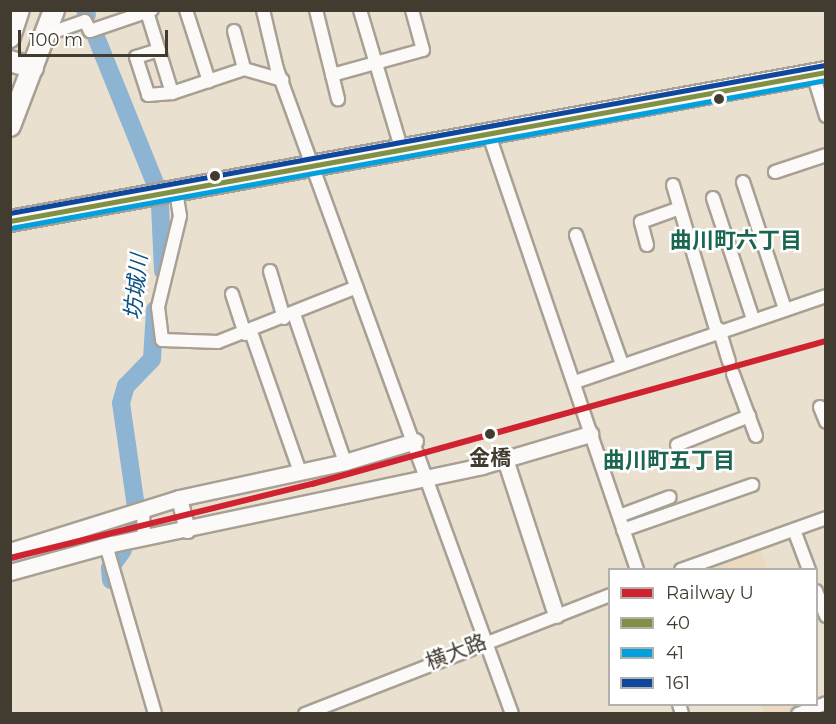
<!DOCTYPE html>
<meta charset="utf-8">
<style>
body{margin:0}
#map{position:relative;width:836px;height:724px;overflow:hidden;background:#eae0d0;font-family:Montserrat,"Noto Sans JP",sans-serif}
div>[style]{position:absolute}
.built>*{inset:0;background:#ebdac0}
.river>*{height:18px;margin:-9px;padding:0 9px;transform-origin:9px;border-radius:9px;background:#8db4d3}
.roads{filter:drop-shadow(2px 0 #a8a094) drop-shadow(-2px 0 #a8a094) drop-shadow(0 2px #a8a094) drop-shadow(0 -2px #a8a094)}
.minor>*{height:12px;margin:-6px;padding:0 6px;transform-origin:6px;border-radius:6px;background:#fcfaf8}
.tertiary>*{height:15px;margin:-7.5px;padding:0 7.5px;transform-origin:7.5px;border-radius:7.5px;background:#fcfaf8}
.trunk>*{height:20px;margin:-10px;padding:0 10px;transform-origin:10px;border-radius:10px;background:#fcfaf8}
.bus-1>*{height:4.5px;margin:-2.25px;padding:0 2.25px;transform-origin:2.25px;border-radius:2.25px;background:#829046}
.bus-2>*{height:4.5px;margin:-2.25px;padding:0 2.25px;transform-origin:2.25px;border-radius:2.25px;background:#03a0dd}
.bus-3>*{height:4.5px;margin:-2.25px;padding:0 2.25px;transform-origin:2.25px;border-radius:2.25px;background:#0e479e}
.rail-1>*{height:6px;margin:-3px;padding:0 3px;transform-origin:3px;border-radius:3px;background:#d02332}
.dots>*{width:16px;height:16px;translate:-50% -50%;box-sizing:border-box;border:3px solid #fff;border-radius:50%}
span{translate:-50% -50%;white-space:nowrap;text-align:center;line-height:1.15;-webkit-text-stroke:5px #fff;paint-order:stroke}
.stop-label{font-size:21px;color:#423b30;font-weight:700}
.street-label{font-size:21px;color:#423b30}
.neighbourhood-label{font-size:22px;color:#1b6650;font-weight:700}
.water-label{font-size:22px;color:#0c5383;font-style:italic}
.frame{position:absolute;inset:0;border:12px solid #423b30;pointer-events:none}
.legend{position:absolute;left:608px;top:568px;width:210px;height:138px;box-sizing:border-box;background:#fff;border:2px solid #b3b1ac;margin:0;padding:8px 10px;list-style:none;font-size:18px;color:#423b30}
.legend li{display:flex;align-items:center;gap:12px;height:30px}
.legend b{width:30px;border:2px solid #b3b1ac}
.scale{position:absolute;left:18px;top:30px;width:150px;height:27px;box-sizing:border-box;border:3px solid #423b30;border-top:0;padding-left:8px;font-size:18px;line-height:21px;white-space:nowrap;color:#423b30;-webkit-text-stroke:4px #fff;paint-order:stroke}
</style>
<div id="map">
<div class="built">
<div style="clip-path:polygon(760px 549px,767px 569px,718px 569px,716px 564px)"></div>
<div style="clip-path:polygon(761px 705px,808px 705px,783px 714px,764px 713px)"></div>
</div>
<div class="river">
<div style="left:85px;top:10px;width:5px;rotate:68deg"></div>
<div style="left:94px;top:32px;width:163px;rotate:68deg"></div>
<div style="left:160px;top:205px;width:66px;rotate:87.4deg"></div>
<div style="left:136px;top:507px;width:105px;rotate:-98.2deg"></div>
<div style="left:121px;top:403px;width:18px;rotate:-74deg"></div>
<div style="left:126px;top:386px;width:37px;rotate:-46deg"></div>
<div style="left:152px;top:359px;width:49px;rotate:-86.5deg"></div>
<div style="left:133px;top:532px;width:12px;rotate:-76deg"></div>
<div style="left:111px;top:580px;width:12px;rotate:-95deg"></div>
<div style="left:110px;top:568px;width:22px;rotate:-54deg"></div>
</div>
<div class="roads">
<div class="minor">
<div style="left:186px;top:10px;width:75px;rotate:72.1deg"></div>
<div style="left:263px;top:10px;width:61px;rotate:76.7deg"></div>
<div style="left:277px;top:69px;width:686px;rotate:69.98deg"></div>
<div style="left:316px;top:10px;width:92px;rotate:76.1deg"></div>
<div style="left:360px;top:10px;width:147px;rotate:73.4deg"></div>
<div style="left:147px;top:12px;width:85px;rotate:72.8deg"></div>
<div style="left:172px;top:93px;width:76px;rotate:-18.4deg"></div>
<div style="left:234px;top:31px;width:39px;rotate:75deg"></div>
<div style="left:244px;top:69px;width:40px;rotate:16deg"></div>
<div style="left:45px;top:35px;width:42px;rotate:-19.3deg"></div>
<div style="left:85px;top:21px;width:11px;rotate:63deg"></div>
<div style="left:90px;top:31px;width:65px;rotate:-18.7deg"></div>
<div style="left:159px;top:50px;width:24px;rotate:163deg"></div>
<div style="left:136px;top:57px;width:40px;rotate:72deg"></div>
<div style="left:148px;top:95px;width:24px;rotate:-5deg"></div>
<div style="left:813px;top:74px;width:44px;rotate:72.8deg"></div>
<div style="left:332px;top:75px;width:94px;rotate:-15.4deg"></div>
<div style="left:423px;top:50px;width:41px;rotate:-105.4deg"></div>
<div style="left:489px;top:135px;width:459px;rotate:71.2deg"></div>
<div style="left:775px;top:172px;width:54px;rotate:-18.4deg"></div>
<div style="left:743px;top:182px;width:134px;rotate:71.7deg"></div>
<div style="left:673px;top:185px;width:150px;rotate:73.4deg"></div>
<div style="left:176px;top:191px;width:25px;rotate:81deg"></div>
<div style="left:180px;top:216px;width:94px;rotate:103.6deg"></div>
<div style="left:158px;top:307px;width:33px;rotate:83deg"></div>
<div style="left:162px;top:340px;width:56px;rotate:2deg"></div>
<div style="left:218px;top:342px;width:149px;rotate:-21.6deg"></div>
<div style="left:713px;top:198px;width:127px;rotate:71.7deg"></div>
<div style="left:576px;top:235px;width:137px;rotate:70.4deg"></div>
<div style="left:647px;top:245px;width:24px;rotate:-105deg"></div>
<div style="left:641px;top:222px;width:41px;rotate:-19.7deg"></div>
<div style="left:270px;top:271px;width:49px;rotate:73.4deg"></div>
<div style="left:232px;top:294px;width:42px;rotate:72deg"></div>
<div style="left:294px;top:314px;width:157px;rotate:71deg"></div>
<div style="left:719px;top:329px;width:34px;rotate:73deg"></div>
<div style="left:251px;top:332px;width:148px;rotate:70.7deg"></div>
<div style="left:733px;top:374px;width:66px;rotate:69.6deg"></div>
<div style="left:575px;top:382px;width:265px;rotate:-18.9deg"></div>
<div style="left:820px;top:407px;width:16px;rotate:68deg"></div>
<div style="left:677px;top:445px;width:78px;rotate:-21.9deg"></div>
<div style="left:143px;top:510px;width:27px;rotate:88deg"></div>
<div style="left:619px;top:516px;width:54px;rotate:-20.4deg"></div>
<div style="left:623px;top:530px;width:137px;rotate:-19.2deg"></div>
<div style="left:794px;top:530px;width:43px;rotate:69.4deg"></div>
<div style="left:106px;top:545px;width:176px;rotate:73.8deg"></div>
<div style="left:681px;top:570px;width:154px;rotate:-19.7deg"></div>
<div style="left:816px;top:591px;width:27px;rotate:68deg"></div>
<div style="left:679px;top:704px;width:10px;rotate:73deg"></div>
<div style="left:305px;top:714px;width:327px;rotate:-21.3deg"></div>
<div style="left:798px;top:714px;width:30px;rotate:-21deg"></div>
</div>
<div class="tertiary">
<div style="left:505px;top:459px;width:164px;rotate:71.9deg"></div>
<div style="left:179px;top:498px;width:33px;rotate:76deg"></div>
<div style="left:10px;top:551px;width:177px;rotate:-17.4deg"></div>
<div style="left:179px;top:498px;width:170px;rotate:-12.2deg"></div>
<div style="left:345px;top:462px;width:73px;rotate:-16.7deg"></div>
<div style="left:10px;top:572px;width:106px;rotate:-15.4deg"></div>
<div style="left:112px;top:544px;width:378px;rotate:-11.9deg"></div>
<div style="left:482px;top:466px;width:113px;rotate:-16.5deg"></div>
</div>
<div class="trunk">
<div style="left:10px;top:37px;width:28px;rotate:-72deg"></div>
<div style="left:10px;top:61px;width:24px;rotate:17deg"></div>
<div style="left:10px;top:126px;width:124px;rotate:-69.2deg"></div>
<div style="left:10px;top:221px;width:829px;rotate:-10.35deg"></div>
</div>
</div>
<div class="bus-1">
<div style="left:10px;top:221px;width:829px;rotate:-10.35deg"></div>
</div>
<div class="bus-2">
<div style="left:11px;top:228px;width:828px;rotate:-10.29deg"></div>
</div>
<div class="bus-3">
<div style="left:10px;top:213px;width:828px;rotate:-10.29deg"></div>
</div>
<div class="rail-1">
<div style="left:10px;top:558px;width:311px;rotate:-13.8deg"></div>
<div style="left:312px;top:484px;width:534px;rotate:-15.55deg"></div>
</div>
<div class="dots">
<div style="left:719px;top:99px;background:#423b30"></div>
<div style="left:215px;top:176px;background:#423b30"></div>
<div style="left:490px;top:434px;background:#423b30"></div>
</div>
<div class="stop-label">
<span style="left:490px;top:458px">金橋</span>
</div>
<div class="street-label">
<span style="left:456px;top:652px;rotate:-21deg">横大路</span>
</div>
<div class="neighbourhood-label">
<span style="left:736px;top:241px">曲川町六丁目</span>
<span style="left:669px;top:461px">曲川町五丁目</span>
</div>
<div class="water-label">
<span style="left:136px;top:287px;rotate:-84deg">坊城川</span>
</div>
<div class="frame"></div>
<ul class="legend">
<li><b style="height:8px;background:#d02332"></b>Railway U</li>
<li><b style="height:8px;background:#829046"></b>40</li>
<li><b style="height:8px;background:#03a0dd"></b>41</li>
<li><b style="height:8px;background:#0e479e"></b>161</li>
</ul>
<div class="scale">100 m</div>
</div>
